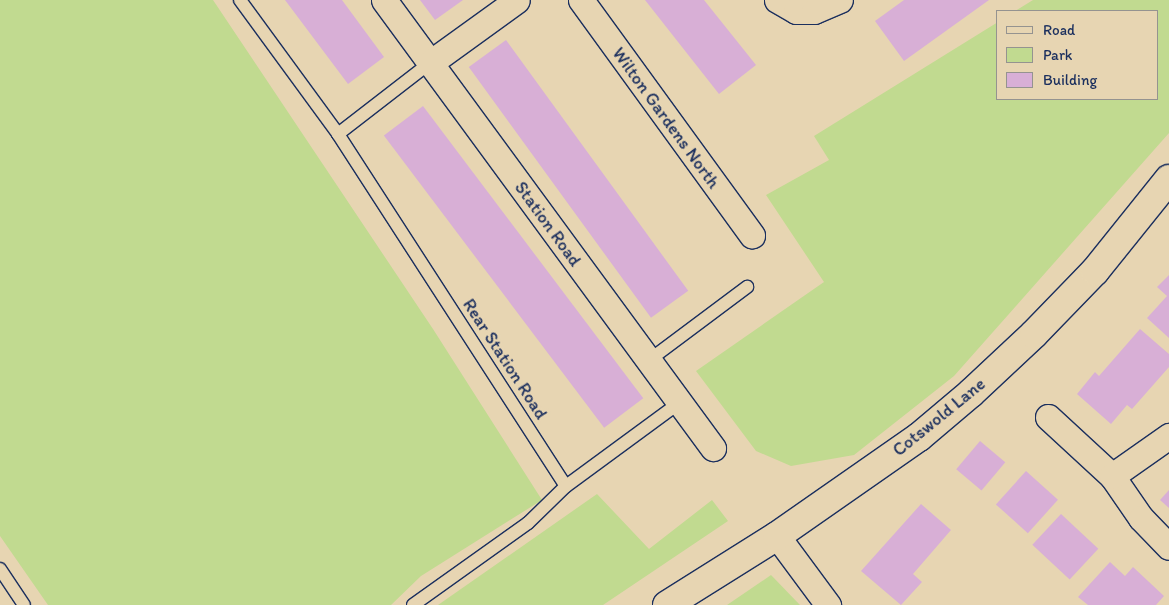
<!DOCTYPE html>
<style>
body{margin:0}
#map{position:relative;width:1169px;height:605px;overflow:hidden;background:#e7d5b2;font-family:Itim,sans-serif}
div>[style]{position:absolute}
.green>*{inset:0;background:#c1da90}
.building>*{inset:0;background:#d8afd6;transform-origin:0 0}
.roads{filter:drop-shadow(1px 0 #1b2f5e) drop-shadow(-1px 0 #1b2f5e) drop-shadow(0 1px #1b2f5e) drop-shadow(0 -1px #1b2f5e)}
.lane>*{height:12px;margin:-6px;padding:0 6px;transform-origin:6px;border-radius:6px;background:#e7d5b2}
.street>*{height:25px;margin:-12.5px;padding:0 12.5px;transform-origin:12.5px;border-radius:12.5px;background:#e7d5b2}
.secondary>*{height:28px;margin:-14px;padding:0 14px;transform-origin:14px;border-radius:14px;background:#e7d5b2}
span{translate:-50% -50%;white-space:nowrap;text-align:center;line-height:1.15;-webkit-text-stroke:5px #e7d5b2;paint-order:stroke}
.street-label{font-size:18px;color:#1b2f5e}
.legend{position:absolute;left:996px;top:10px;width:162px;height:90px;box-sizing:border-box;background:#e7d5b2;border:1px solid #959390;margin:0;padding:6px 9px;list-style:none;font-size:15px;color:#1b2f5e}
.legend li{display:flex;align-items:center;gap:10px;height:25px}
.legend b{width:25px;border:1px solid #959390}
</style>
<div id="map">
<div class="green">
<div style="clip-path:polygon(0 0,213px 0,433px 329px,542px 500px,421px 576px,391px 605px,48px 605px,0 536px)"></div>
<div style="clip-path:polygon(1033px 0,1169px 0,1169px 133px,954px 376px,854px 455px,791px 466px,756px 451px,696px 371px,824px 282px,766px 195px,829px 160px,814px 136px,998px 22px,998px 99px,1158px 99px,1158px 11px,1015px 11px)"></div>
<div style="clip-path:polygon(597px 494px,649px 549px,712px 500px,728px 521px,603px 605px,438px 605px)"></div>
<div style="clip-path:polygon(771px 575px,800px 605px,727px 605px)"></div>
</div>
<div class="building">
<div style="clip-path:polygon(285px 0,342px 0,384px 57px,348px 84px)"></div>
<div style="clip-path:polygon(420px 0,463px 0,435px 20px)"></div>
<div style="clip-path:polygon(645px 0,704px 0,756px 65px,719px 94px)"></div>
<div style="clip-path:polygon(904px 0,989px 0,904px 61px,875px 21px)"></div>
<div style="left:506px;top:40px;width:310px;height:46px;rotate:54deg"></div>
<div style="left:423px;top:106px;width:366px;height:49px;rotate:53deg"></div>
<div style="clip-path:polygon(1169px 275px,1169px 338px,1147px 318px,1167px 296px,1157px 287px)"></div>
<div style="clip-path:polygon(1140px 329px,1169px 354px,1169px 367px,1132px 409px,1127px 405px,1111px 424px,1077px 394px,1095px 372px,1099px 376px)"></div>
<div style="left:980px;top:441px;width:33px;height:37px;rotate:40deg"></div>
<div style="left:1026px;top:471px;width:43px;height:45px;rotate:42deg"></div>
<div style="clip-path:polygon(1169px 490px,1169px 508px,1160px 500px)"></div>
<div style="clip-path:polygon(921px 504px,951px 530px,913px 574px,922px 582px,901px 605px,861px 571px)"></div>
<div style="left:1061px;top:514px;width:51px;height:42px;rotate:43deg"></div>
<div style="clip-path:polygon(1110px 562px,1125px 576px,1133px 567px,1164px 596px,1156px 605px,1088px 605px,1078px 597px)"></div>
</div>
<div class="roads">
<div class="lane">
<div style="left:240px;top:0;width:166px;rotate:53.8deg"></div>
<div style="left:338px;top:134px;width:419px;rotate:57.1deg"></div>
<div style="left:566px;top:486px;width:140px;rotate:-36.3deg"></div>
<div style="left:338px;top:134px;width:116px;rotate:-37.7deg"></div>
<div style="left:648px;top:361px;width:124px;rotate:-36.8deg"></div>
<div style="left:0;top:569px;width:43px;rotate:56.3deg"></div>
<div style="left:413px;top:605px;width:141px;rotate:-35.5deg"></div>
<div style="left:528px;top:523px;width:53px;rotate:-44.2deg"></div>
</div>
<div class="street">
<div style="left:384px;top:0;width:556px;rotate:53.71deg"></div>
<div style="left:581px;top:0;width:291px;rotate:54deg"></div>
<div style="left:777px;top:0;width:22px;rotate:30deg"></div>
<div style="left:796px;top:11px;width:18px"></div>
<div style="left:814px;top:11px;width:28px;rotate:-23deg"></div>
<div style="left:430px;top:63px;width:107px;rotate:-35.9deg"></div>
<div style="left:1048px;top:417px;width:87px;rotate:42.7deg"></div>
<div style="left:1112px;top:476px;width:51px;rotate:55.4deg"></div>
<div style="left:1141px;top:518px;width:40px;rotate:46deg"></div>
<div style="left:1112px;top:476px;width:70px;rotate:-35.1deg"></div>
<div style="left:777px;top:536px;width:86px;rotate:53.5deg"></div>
</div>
<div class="secondary">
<div style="left:667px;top:605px;width:130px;rotate:-32.1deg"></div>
<div style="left:777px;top:536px;width:173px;rotate:-34.9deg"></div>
<div style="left:919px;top:437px;width:68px;rotate:-40.2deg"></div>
<div style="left:971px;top:393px;width:86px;rotate:-43.1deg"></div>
<div style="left:1034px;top:334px;width:88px;rotate:-45.9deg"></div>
<div style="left:1095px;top:271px;width:118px;rotate:-51.2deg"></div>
</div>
</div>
<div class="street-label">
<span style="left:666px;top:118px;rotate:54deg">Wilton Gardens North</span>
<span style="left:548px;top:224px;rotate:54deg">Station Road</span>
<span style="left:505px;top:359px;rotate:57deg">Rear Station Road</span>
<span style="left:939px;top:417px;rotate:-39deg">Cotswold Lane</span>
</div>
<ul class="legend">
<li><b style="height:6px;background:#e7d5b2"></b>Road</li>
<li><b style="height:14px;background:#c1da90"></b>Park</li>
<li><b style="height:14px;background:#d8afd6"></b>Building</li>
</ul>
</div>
